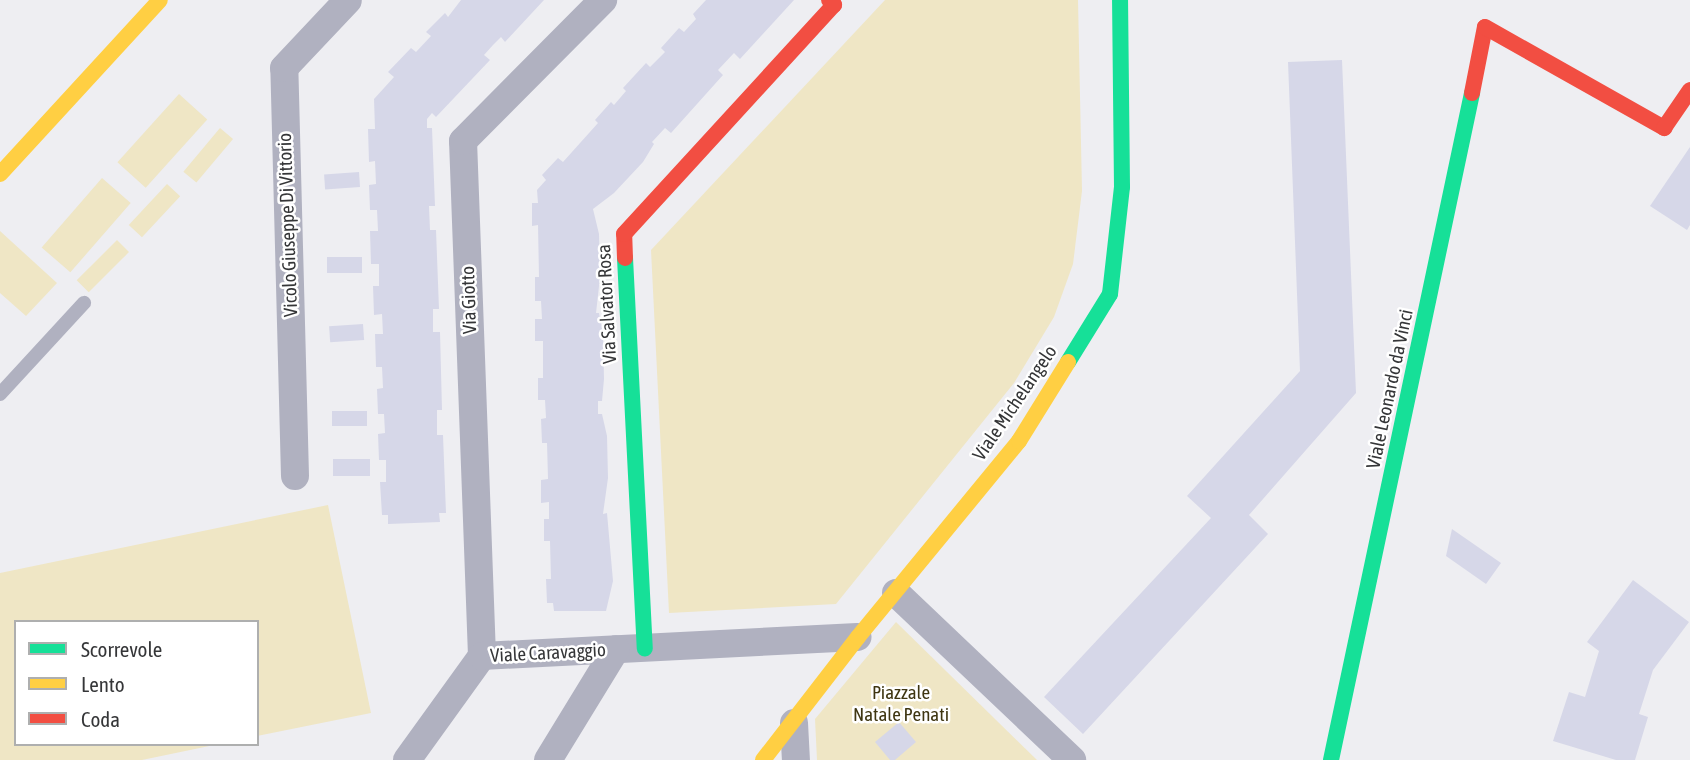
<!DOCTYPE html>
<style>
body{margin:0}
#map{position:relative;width:1690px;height:760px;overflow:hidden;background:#eeeef2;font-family:"Asap Condensed",sans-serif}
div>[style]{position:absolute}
.green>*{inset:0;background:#efe6c5;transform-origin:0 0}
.building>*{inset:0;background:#d6d7e8;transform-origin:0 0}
.lane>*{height:14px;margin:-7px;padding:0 7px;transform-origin:7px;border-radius:7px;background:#b0b1c0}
.street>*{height:28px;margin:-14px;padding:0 14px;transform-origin:14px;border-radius:14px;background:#b0b1c0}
.fast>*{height:16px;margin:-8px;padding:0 8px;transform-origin:8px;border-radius:8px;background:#16e098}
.slow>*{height:16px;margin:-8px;padding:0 8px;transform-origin:8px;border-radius:8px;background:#ffcf43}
.jam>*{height:16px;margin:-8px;padding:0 8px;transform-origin:8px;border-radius:8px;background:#f24e42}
span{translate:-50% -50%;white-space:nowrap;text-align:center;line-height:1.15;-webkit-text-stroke:5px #fff;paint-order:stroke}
.street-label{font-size:19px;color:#353638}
.park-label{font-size:19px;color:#3f3612}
.legend{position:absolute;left:14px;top:620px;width:245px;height:126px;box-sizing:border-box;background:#fff;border:2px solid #aeafaf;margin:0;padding:9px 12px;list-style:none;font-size:21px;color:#353638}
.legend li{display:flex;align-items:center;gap:14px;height:35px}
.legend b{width:35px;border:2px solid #aeafaf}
</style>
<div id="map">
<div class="green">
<div style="clip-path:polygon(885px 0,1078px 0,1082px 191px,1073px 264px,1054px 317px,1014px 383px,836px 604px,669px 613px,651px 250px)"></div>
<div style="left:179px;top:94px;width:38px;height:92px;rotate:42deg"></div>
<div style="left:220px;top:128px;width:17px;height:57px;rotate:40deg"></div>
<div style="left:102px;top:178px;width:38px;height:92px;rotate:41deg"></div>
<div style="left:167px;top:184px;width:18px;height:56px;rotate:43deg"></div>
<div style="clip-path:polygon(0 231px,57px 283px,26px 316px,0 293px)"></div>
<div style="left:117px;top:240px;width:17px;height:57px;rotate:45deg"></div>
<div style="clip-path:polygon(328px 505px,371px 713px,257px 736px,257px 622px,16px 622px,16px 744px,219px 744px,142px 760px,0 760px,0 573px)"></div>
<div style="clip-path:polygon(896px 622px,1037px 760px,817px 760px,815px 719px)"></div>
</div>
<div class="building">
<div style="clip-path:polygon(461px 0,544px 0,505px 42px,501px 37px,493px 45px,484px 55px,490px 60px,436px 117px,432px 113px,427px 119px,427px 128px,432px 128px,435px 206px,429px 206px,430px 230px,436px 230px,439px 309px,433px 309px,433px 332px,440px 332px,442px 410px,437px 410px,437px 435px,443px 435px,446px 513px,439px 513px,440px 522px,388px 524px,388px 515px,382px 515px,380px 482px,386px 482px,386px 460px,379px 460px,378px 434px,385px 433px,384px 414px,378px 414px,377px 389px,383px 388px,382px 367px,376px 367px,375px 334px,383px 334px,382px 314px,374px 315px,373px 286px,379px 286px,379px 264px,371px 264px,370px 231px,378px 231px,377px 210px,370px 210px,369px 185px,376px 184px,375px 161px,369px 162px,368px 129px,375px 129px,374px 99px,394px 77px,388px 72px,411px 48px,416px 52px,431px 36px,426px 32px,445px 13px,448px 17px)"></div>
<div style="clip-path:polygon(706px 0,794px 0,740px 59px,734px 53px,718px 70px,723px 75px,671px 133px,665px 128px,652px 142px,654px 144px,643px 162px,614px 193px,593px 209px,599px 234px,600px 277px,596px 313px,599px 313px,603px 334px,604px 379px,602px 401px,598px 401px,598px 414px,602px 414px,607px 436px,608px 478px,603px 514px,607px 513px,613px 581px,606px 611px,554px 611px,553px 603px,547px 603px,546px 579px,551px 579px,550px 541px,544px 541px,544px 519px,549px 519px,549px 502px,541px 503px,541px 480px,548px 479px,547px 443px,542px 443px,541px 419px,546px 418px,545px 400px,538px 400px,538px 378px,543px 378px,543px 341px,535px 341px,535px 319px,542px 319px,541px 301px,535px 301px,535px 277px,539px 277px,538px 225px,532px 226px,532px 203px,538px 203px,537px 190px,546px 180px,542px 175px,558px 158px,563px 162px,598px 123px,595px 120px,611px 102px,614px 105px,626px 91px,623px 88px,646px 63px,650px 67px,665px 52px,661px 48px,679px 28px,684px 32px,696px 19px,693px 14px)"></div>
<div style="clip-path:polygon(1342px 60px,1356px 393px,1249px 515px,1268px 534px,1083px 734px,1044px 697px,1211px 518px,1187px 496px,1300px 371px,1288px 62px)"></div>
<div style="clip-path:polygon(1690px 147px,1690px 225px,1687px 230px,1650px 206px)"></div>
<div style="left:359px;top:172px;width:15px;height:35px;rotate:86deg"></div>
<div style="left:362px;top:257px;width:16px;height:35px;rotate:90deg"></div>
<div style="left:363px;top:324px;width:16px;height:34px;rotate:86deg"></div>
<div style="left:367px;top:411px;width:15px;height:35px;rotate:90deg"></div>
<div style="left:370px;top:459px;width:17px;height:37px;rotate:90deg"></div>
<div style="clip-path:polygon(1452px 529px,1501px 563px,1486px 584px,1446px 556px)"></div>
<div style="clip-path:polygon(1633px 580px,1689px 622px,1653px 670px,1639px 714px,1648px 717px,1635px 760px,1616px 760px,1553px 741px,1569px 692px,1585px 697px,1599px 651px,1587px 642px)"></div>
<div style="clip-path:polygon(899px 722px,916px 742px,895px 760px,890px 760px,875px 742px)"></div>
</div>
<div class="lane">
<div style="left:0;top:394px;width:124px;rotate:-47.3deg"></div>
</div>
<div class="street">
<div style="left:295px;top:476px;width:408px;rotate:-91.5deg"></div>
<div style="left:284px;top:68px;width:93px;rotate:-46.7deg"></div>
<div style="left:896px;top:593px;width:243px;rotate:43.5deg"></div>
<div style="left:482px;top:656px;width:515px;rotate:-92.11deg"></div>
<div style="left:463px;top:141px;width:199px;rotate:-45.2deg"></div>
<div style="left:794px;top:723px;width:37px;rotate:87deg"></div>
<div style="left:407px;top:760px;width:128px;rotate:-54.2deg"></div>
<div style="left:482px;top:656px;width:376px;rotate:-2.9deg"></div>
<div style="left:548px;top:760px;width:130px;rotate:-58.5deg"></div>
</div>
<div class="fast">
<div style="left:625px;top:258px;width:391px;rotate:87.1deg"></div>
<div style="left:1068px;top:362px;width:80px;rotate:-58.3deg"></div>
<div style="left:1110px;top:294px;width:108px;rotate:-83.6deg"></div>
<div style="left:1122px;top:187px;width:187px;rotate:-90.6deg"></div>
<div style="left:1331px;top:760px;width:682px;rotate:-78.06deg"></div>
</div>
<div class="slow">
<div style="left:0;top:174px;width:236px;rotate:-47.4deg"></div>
<div style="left:763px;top:760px;width:155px;rotate:-52.3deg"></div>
<div style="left:858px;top:637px;width:254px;rotate:-50.6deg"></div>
<div style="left:1019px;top:441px;width:93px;rotate:-58.2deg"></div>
</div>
<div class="jam">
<div style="left:1472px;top:93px;width:67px;rotate:-78.9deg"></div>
<div style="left:1485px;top:27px;width:206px;rotate:29.4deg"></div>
<div style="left:1664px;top:128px;width:46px;rotate:-55.6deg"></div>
<div style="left:625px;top:258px;width:24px;rotate:-92deg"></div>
<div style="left:624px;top:234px;width:311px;rotate:-47.5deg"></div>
<div style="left:834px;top:5px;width:7px;rotate:-135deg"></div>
</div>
<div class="street-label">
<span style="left:288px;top:225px;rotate:-92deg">Vicolo Giuseppe Di Vittorio</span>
<span style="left:469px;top:300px;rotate:-92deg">Via Giotto</span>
<span style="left:607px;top:304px;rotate:-93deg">Via Salvator Rosa</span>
<span style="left:1390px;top:389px;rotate:-78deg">Viale Leonardo da Vinci</span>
<span style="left:1015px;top:403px;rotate:-56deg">Viale Michelangelo</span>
<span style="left:548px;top:653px;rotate:-3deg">Viale Caravaggio</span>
</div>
<div class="park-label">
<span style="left:901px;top:704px">Piazzale<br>Natale Penati</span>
</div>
<ul class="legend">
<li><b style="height:9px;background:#16e098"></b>Scorrevole</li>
<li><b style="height:9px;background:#ffcf43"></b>Lento</li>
<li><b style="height:9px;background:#f24e42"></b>Coda</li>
</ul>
</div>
